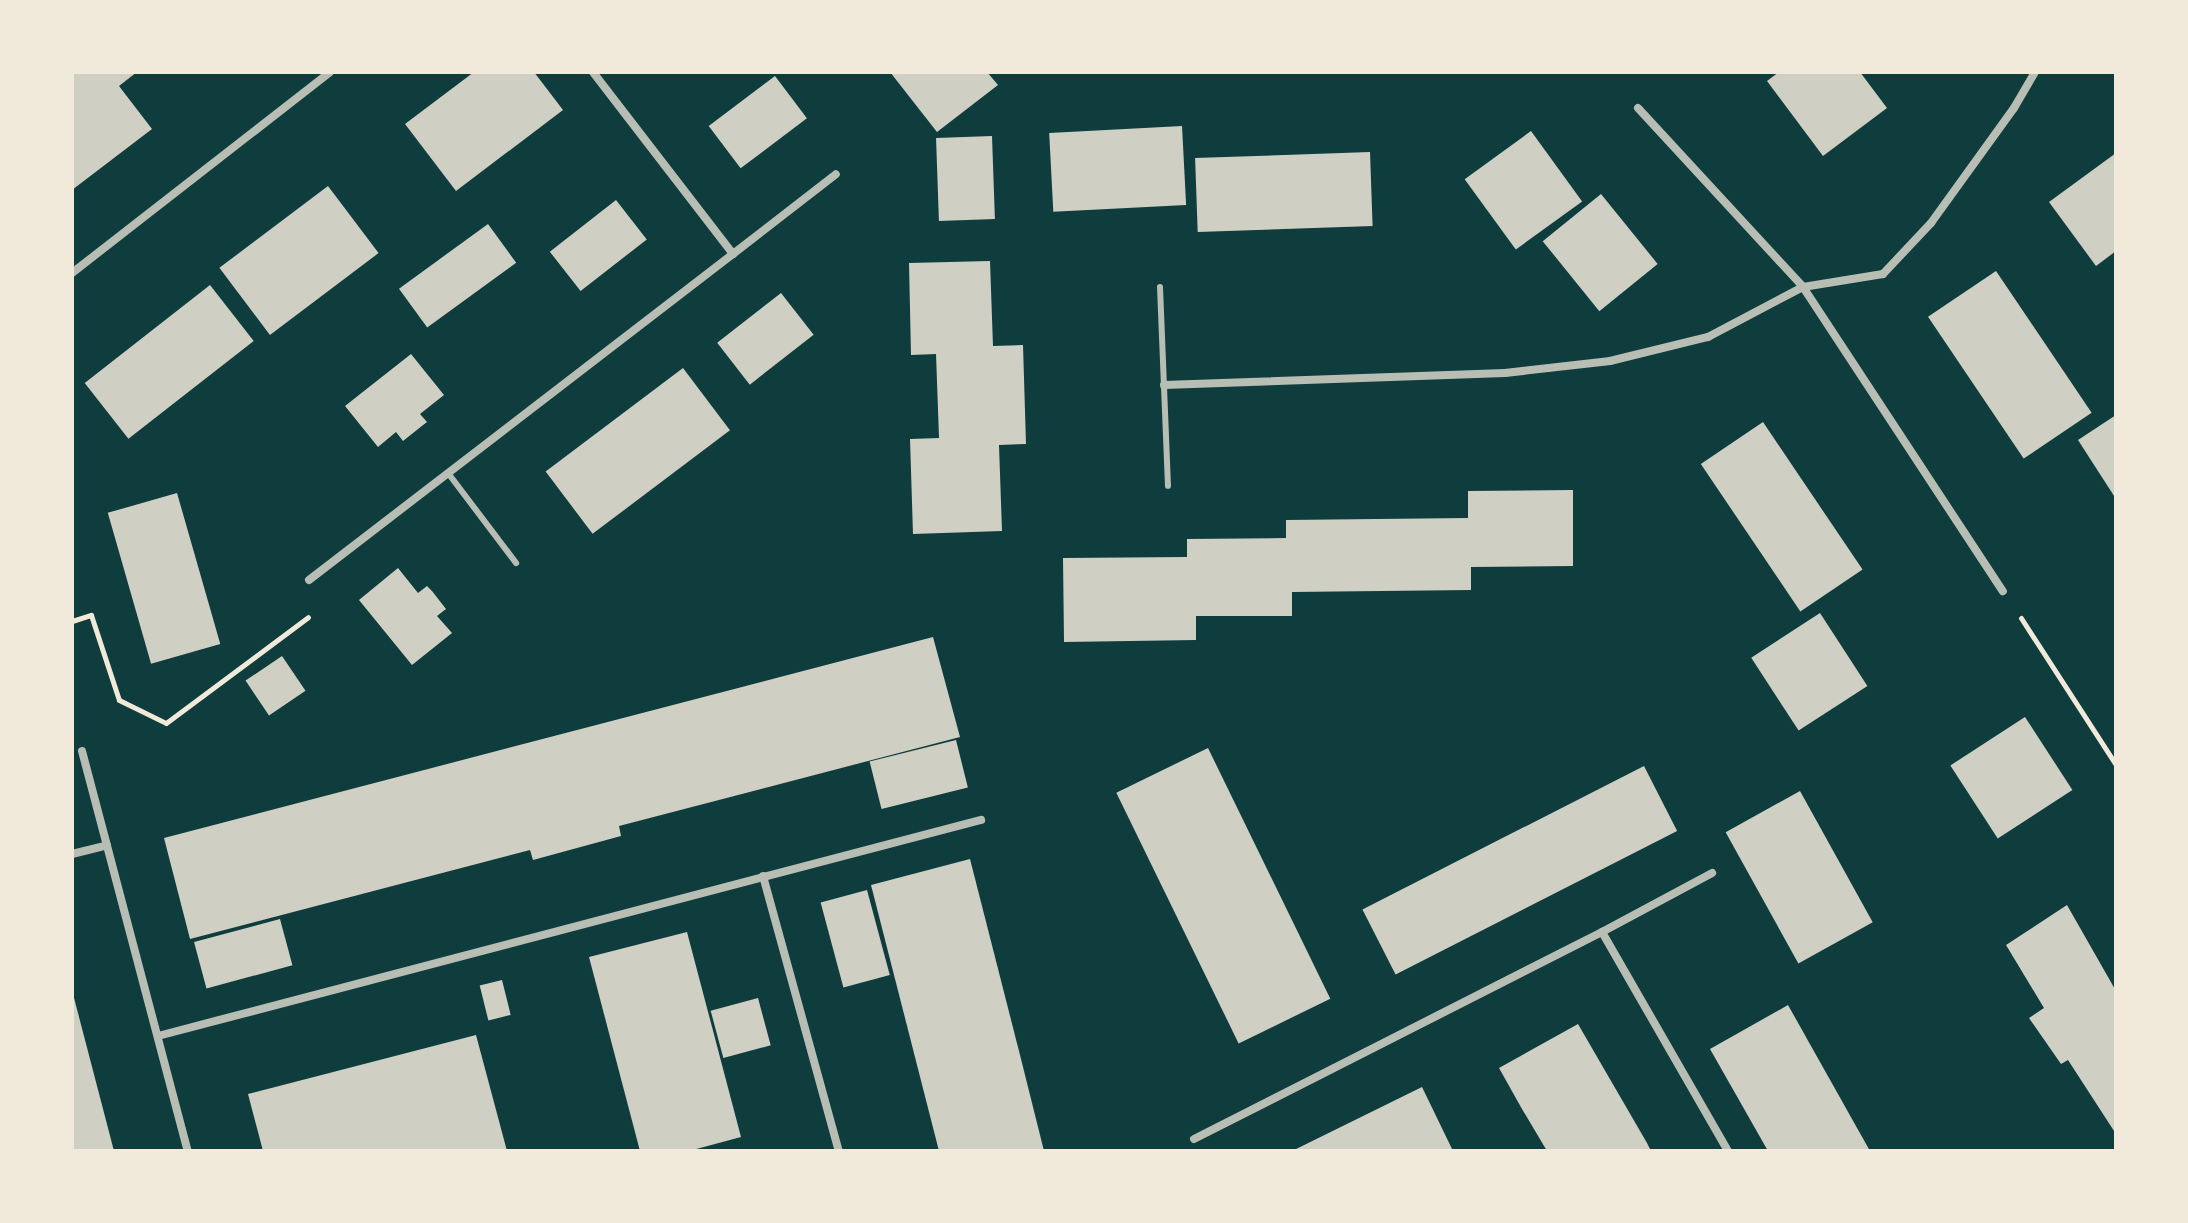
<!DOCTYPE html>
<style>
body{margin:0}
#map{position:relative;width:2188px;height:1223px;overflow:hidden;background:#0f3d3e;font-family:"Sofia Sans Condensed",sans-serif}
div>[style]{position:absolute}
.building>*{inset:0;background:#cfcfc3;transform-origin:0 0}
.path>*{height:5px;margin:-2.5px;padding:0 2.5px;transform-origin:2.5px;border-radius:2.5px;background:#f1e9da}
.service>*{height:6px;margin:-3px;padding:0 3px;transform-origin:3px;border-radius:3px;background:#b8beb3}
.minor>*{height:8px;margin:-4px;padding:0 4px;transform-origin:4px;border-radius:4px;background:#b8beb3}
span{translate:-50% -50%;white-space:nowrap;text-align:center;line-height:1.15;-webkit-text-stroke:6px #f1e9da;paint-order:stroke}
.frame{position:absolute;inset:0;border:74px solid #f1e9da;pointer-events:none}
</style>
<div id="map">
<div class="building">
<div style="clip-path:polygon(72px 72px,137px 72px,119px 86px,152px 129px,72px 190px)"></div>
<div style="clip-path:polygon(474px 72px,534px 72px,563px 110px,456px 191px,405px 124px)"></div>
<div style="clip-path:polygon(890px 72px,987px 72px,998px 85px,937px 132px)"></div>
<div style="clip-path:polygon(1779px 72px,1860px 72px,1887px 108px,1823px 156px,1767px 81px)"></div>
<div style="left:775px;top:76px;width:53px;height:83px;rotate:53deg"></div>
<div style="left:1182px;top:126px;width:79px;height:133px;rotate:87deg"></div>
<div style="left:1531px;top:131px;width:87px;height:82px;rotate:54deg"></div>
<div style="left:992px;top:136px;width:83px;height:56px;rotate:88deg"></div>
<div style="left:1370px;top:152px;width:74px;height:175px;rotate:88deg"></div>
<div style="clip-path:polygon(2116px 153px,2116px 251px,2096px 266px,2049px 202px)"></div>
<div style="left:328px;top:186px;width:84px;height:136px;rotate:53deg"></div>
<div style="left:1601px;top:194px;width:90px;height:75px;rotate:51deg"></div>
<div style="left:616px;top:200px;width:50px;height:84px;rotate:52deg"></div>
<div style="left:488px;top:224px;width:48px;height:110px;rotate:54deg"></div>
<div style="clip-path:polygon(990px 261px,993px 346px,1023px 345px,1026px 444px,999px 445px,1002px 531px,913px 534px,910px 439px,939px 438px,936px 354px,911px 355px,909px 263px)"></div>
<div style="left:1996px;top:271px;width:171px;height:82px;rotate:56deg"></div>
<div style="left:210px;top:285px;width:71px;height:159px;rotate:52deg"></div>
<div style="left:781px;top:293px;width:53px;height:81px;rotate:52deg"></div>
<div style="clip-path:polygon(411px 354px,444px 395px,420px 414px,427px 422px,418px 429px,403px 441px,396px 432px,378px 447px,345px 406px)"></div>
<div style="left:683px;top:368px;width:78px;height:172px;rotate:53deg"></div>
<div style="clip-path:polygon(2116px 415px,2116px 499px,2078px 440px)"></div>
<div style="left:1763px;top:422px;width:178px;height:75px;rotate:56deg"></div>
<div style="clip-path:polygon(1573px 490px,1573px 566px,1471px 567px,1471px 590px,1292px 592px,1292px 616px,1196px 616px,1196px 640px,1064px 642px,1063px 558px,1187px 557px,1187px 539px,1286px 538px,1286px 520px,1468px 518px,1468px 491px)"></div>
<div style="left:177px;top:493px;width:157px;height:72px;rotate:74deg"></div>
<div style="clip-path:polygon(398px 568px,418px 593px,427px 586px,432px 591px,446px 609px,437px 616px,452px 633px,412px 665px,359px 600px)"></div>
<div style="left:1820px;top:613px;width:87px;height:82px;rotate:57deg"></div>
<div style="clip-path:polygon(933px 637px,960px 737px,619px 826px,621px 836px,533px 860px,530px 850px,190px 939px,164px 838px)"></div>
<div style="left:282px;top:656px;width:42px;height:44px;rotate:56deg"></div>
<div style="left:2025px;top:717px;width:87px;height:89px;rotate:57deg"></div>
<div style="left:956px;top:740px;width:49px;height:89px;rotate:76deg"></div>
<div style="left:1208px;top:748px;width:279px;height:102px;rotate:64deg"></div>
<div style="left:1644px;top:766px;width:73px;height:316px;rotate:63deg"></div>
<div style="left:1800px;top:791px;width:150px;height:85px;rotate:61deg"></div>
<div style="clip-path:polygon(970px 859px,1020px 1055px,1044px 1151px,939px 1151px,871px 885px)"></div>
<div style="left:867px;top:890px;width:88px;height:48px;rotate:75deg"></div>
<div style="clip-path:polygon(2067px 905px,2116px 991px,2116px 1134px,2068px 1060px,2061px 1064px,2029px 1018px,2044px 1008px,2006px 945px)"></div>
<div style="left:280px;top:919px;width:48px;height:89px;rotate:75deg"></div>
<div style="clip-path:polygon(687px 932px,741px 1137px,689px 1151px,640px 1151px,589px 957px)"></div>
<div style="left:502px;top:980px;width:36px;height:23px;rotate:76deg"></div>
<div style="clip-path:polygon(72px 994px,73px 994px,114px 1151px,72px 1151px)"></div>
<div style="left:758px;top:998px;width:49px;height:49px;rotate:75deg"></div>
<div style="clip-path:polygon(1788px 1005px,1870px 1151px,1768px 1151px,1710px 1049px)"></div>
<div style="clip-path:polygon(1578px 1024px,1647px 1143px,1651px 1151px,1547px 1151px,1522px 1109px,1499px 1068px)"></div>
<div style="clip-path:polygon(476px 1035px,507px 1151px,263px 1151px,248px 1094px)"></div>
<div style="clip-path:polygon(1422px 1087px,1453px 1151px,1292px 1151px)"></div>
</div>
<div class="path">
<div style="left:2021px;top:618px;width:175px;rotate:57.1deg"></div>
<div style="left:72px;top:621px;width:20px;rotate:-18deg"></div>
<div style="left:91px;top:615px;width:89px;rotate:71.8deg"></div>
<div style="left:119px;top:700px;width:52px;rotate:26.1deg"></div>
<div style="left:166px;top:723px;width:177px;rotate:-36.7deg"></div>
</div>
<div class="service">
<div style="left:1160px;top:287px;width:199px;rotate:87.7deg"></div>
<div style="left:448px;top:473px;width:113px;rotate:52.9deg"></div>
</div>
<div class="minor">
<div style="left:1638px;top:108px;width:243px;rotate:47.3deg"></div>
<div style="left:1803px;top:287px;width:364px;rotate:56.7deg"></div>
<div style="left:733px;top:254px;width:130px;rotate:-37.8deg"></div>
<div style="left:72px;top:273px;width:327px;rotate:-37.9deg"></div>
<div style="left:1164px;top:385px;width:341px;rotate:-2deg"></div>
<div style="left:1505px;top:373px;width:106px;rotate:-6.5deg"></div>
<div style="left:1610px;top:361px;width:101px;rotate:-13.8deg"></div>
<div style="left:1708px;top:337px;width:107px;rotate:-27.8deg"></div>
<div style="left:1803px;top:287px;width:81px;rotate:-9.2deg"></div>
<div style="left:1883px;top:274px;width:70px;rotate:-46.7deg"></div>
<div style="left:1931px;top:223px;width:142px;rotate:-54.2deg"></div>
<div style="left:2014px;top:108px;width:42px;rotate:-59.7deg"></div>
<div style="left:309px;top:580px;width:535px;rotate:-37.56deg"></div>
<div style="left:733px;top:254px;width:230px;rotate:-127.6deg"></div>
<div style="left:82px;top:751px;width:414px;rotate:75.2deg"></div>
<div style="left:72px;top:854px;width:36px;rotate:-14deg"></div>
<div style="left:763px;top:876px;width:285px;rotate:74.6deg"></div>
<div style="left:1602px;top:932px;width:125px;rotate:-28.2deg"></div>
<div style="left:158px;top:1036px;width:851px;rotate:-14.71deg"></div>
<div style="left:1194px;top:1139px;width:458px;rotate:-26.9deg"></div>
<div style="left:1602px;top:932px;width:253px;rotate:60.1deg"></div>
</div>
<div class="frame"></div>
</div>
